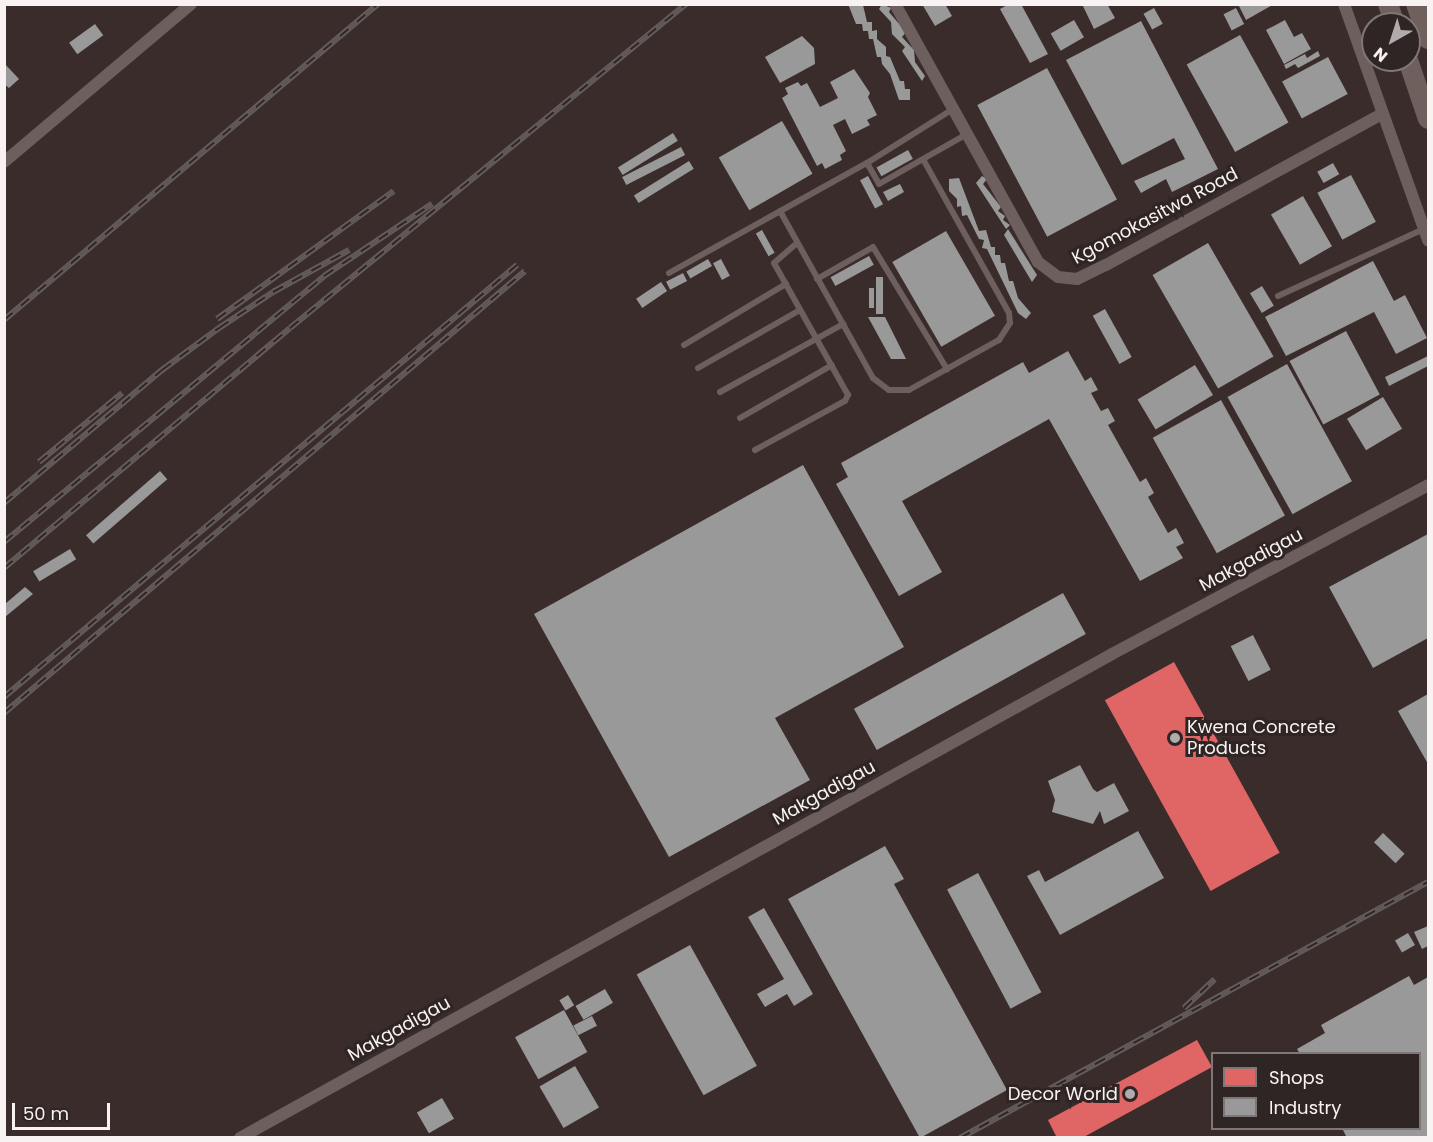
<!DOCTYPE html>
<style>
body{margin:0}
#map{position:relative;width:1433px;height:1142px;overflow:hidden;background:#2c2726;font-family:Poppins,sans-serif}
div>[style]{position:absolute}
.built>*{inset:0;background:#3a2c2b}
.shops>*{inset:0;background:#e06666;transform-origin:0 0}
.industry>*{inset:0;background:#999;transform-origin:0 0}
.service>*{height:6px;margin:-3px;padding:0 3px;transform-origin:3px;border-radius:3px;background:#6d5f5e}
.minor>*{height:12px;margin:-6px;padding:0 6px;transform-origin:6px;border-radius:6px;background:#6d5f5e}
.primary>*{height:20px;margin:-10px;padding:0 10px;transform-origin:10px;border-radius:10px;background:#6f5f5d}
.rail>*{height:6px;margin-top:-3px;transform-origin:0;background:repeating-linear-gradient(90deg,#2e2524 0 11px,#645c5c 0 22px);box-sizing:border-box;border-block:2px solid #645c5c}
.dots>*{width:16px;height:16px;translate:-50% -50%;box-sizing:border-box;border:3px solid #2e2524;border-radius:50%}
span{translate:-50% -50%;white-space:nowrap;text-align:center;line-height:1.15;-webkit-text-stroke:6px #2e2524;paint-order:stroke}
.street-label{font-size:18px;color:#f9f2f2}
.poi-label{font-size:18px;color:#f9f2f2}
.left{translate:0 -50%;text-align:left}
.right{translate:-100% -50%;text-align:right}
.frame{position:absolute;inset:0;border:6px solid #f9f2f2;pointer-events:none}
.legend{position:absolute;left:1211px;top:1052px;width:210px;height:78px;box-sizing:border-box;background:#2e2524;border:2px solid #7f7776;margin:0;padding:8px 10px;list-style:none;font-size:18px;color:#f9f2f2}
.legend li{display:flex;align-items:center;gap:12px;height:30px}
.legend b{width:30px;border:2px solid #7f7776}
.north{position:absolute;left:1361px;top:12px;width:60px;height:60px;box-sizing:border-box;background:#2e2524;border:2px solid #7f7776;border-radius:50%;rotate:219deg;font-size:16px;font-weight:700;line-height:24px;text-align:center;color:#f9f2f2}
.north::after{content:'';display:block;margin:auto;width:21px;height:27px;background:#b1abab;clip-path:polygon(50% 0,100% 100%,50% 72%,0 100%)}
.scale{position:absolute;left:12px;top:1103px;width:98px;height:27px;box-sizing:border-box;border:3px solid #f9f2f2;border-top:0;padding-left:8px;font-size:18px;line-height:21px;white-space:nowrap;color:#f9f2f2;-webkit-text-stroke:4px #2e2524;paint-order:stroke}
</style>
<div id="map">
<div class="built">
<div style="clip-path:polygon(evenodd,5px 5px,1428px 5px,1428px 1137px,5px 1138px,5px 5px,1373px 24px,1409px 24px,1409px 60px,1373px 60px,1373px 24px,5px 5px,1212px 1054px,1420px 1054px,1420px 1128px,1212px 1128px,1212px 1054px)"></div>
</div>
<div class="shops">
<div style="left:1174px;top:662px;width:218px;height:79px;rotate:61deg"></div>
<div style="clip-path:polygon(1197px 1040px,1212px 1067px,1082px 1138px,1057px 1138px,1048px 1120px)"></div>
</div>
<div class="industry">
<div style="clip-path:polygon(848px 4px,863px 5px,867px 22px,872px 22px,872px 31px,877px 30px,877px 39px,886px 47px,886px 56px,890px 57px,900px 81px,904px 81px,905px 89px,910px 89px,910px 100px,899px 100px,890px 74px,882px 64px,881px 57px,877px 57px,873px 39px,869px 39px,868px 31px,863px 31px,862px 24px,856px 24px)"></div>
<div style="clip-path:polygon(882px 4px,891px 8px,889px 12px,906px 32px,902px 37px,914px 50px,915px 62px,925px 76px,922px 81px,902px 51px,905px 47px,892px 34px,891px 22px,879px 9px)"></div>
<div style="clip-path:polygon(922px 4px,945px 4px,952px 16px,935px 26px)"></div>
<div style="clip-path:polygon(1009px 4px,1021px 4px,1048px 54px,1030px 63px,1000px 9px)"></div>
<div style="clip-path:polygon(1082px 4px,1107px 4px,1115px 18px,1094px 29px)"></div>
<div style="clip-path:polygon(1238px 4px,1274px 4px,1246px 20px)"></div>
<div style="left:1154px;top:8px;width:18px;height:12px;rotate:61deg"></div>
<div style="left:1236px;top:8px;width:18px;height:14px;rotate:63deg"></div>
<div style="left:1074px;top:20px;width:20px;height:27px;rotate:60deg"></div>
<div style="clip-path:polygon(1285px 20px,1294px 37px,1302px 33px,1311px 49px,1284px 64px,1266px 30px)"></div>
<div style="clip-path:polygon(1141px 21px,1218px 169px,1172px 192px,1166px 179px,1141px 193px,1134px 181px,1185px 159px,1174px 138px,1122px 165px,1066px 60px)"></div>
<div style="left:95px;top:24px;width:14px;height:32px;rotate:54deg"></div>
<div style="left:1240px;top:35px;width:100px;height:61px;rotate:61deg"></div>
<div style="clip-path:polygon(802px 36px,814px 48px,815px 64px,780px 83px,765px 57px)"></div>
<div style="clip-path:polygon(1318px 51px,1320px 56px,1298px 68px,1295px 64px,1286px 69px,1284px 65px,1305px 54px,1307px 58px)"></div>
<div style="left:1328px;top:57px;width:42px;height:52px;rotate:62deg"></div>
<div style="clip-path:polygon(4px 63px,19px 79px,9px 88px,4px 84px)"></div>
<div style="left:1047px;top:68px;width:149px;height:79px;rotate:62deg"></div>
<div style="clip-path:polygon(854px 69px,870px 93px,868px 97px,877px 115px,867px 120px,870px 125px,852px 134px,845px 119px,833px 125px,846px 151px,840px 155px,842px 160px,825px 169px,822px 163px,817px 166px,782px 98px,788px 94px,785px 88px,798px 82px,801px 86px,807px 83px,820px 107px,838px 98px,830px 82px)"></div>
<div style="left:782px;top:121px;width:61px;height:73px;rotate:60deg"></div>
<div style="left:673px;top:133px;width:9px;height:65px;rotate:58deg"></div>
<div style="left:681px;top:147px;width:9px;height:66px;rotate:63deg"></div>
<div style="left:908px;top:150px;width:10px;height:36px;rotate:61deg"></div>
<div style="left:689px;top:161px;width:9px;height:65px;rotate:58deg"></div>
<div style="left:1333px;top:163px;width:13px;height:18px;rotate:61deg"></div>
<div style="left:1351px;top:175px;width:53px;height:38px;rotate:62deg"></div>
<div style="left:868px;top:176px;width:32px;height:9px;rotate:62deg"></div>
<div style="clip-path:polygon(982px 176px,987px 179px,983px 184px,1001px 207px,998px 211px,1005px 216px,1003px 220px,1010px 225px,1006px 229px,976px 183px)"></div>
<div style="clip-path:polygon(959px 178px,979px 231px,986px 230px,991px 247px,995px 247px,995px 255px,1000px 255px,1001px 263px,1005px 263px,1009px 281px,1013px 281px,1018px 298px,1031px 313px,1026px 319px,1018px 313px,987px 249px,982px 248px,984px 240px,979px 239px,967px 215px,962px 216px,961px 206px,957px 207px,957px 199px,949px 191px,949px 179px)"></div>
<div style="clip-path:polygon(900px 184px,904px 192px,888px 201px,883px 192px)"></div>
<div style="left:1303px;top:196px;width:58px;height:37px;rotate:60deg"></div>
<div style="clip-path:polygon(1008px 229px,1037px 275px,1032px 282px,1004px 235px)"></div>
<div style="left:762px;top:230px;width:26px;height:7px;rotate:61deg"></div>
<div style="left:946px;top:231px;width:98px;height:62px;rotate:60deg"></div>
<div style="left:1208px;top:243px;width:131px;height:64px;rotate:60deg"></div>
<div style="left:869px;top:256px;width:10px;height:44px;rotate:61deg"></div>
<div style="left:708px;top:259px;width:8px;height:25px;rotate:60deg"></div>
<div style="left:721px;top:259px;width:19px;height:9px;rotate:62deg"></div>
<div style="clip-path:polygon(1373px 261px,1394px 301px,1405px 295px,1427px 338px,1396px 354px,1374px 312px,1286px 356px,1265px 317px)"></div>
<div style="left:683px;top:273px;width:9px;height:19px;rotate:63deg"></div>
<div style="left:876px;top:277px;width:7px;height:37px"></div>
<div style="left:661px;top:282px;width:11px;height:30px;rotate:56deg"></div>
<div style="left:1262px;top:286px;width:23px;height:14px;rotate:59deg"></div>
<div style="left:869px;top:288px;width:5px;height:20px"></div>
<div style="left:1105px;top:309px;width:55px;height:14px;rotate:61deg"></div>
<div style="clip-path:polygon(868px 317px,885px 317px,906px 359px,891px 359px)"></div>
<div style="left:1346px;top:331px;width:72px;height:64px;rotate:62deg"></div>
<div style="clip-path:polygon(1068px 351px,1085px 381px,1091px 377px,1098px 390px,1091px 393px,1101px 411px,1108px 408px,1115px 421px,1108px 425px,1140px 482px,1146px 478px,1154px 493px,1148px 497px,1168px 533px,1176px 528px,1184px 543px,1176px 547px,1183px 558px,1140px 581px,1049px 419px,902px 501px,942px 572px,899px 596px,836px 484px,848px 477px,841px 463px,1023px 362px,1029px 373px)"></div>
<div style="clip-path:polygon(1428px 356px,1428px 366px,1389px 386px,1385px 377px)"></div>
<div style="left:1287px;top:364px;width:134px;height:68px;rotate:61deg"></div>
<div style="left:1195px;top:365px;width:35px;height:67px;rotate:59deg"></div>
<div style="left:1383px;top:397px;width:37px;height:42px;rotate:59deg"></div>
<div style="left:1221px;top:400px;width:132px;height:78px;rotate:61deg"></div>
<div style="clip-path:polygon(803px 465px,904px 647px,775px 718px,810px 780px,669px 857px,534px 614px)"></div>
<div style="left:160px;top:471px;width:11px;height:98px;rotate:49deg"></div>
<div style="clip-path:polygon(1428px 534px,1428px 638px,1373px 668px,1329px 587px)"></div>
<div style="left:70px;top:549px;width:12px;height:43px;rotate:59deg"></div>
<div style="clip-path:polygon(25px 587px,33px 594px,5px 617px,5px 604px)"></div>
<div style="left:1063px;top:593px;width:47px;height:239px;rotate:61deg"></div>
<div style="left:1253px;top:635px;width:39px;height:25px;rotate:63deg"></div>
<div style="clip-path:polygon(1428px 694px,1428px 764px,1398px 711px)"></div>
<div style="clip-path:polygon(1080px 765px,1093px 789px,1097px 792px,1114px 783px,1129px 811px,1104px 824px,1100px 811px,1093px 824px,1052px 812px,1055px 800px,1048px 781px)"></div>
<div style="clip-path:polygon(1138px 831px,1164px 878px,1060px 935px,1027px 876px,1039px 870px,1045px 882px)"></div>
<div style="left:1383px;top:833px;width:30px;height:13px;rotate:44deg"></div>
<div style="clip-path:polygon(885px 846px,904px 879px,894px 884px,1007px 1090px,920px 1138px,788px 899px)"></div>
<div style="left:978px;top:873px;width:135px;height:35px;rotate:62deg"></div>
<div style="clip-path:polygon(764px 908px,813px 994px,794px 1006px,787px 994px,765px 1007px,757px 994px,784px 979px,748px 917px)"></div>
<div style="clip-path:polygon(1428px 926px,1428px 946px,1422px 949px,1414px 932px)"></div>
<div style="left:1408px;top:933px;width:14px;height:15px;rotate:60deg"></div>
<div style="left:690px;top:945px;width:138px;height:61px;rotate:61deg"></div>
<div style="clip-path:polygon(1409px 976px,1414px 985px,1428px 977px,1428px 1138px,1347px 1138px,1342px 1128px,1420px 1128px,1420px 1054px,1300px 1054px,1297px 1049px,1325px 1033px,1321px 1025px)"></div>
<div style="left:605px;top:989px;width:16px;height:34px;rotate:60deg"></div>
<div style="left:568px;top:995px;width:12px;height:10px;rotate:59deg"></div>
<div style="left:564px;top:1010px;width:48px;height:56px;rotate:61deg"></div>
<div style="left:592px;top:1016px;width:11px;height:21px;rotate:63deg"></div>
<div style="left:575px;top:1066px;width:48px;height:41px;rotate:60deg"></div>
<div style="left:442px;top:1098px;width:24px;height:29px;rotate:60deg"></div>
</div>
<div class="service">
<div style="left:867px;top:163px;width:24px;rotate:60deg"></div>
<div style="left:879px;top:184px;width:101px;rotate:-29.6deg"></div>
<div style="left:780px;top:211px;width:191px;rotate:60.9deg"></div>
<div style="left:873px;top:378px;width:20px;rotate:37deg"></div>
<div style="left:889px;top:390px;width:20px"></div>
<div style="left:909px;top:390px;width:103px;rotate:-29.1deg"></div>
<div style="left:999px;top:340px;width:20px;rotate:-57deg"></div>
<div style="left:1010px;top:323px;width:10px;rotate:-96deg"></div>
<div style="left:1009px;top:313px;width:176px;rotate:-119.2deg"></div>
<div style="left:669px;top:273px;width:227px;rotate:-29.1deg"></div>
<div style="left:867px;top:163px;width:102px;rotate:-32.1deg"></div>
<div style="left:817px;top:279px;width:64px;rotate:-29.7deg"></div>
<div style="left:873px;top:247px;width:143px;rotate:58.8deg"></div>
<div style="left:1278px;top:296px;width:161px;rotate:-24.7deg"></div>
<div style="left:684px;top:345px;width:119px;rotate:-30.9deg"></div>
<div style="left:698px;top:368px;width:117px;rotate:-29.6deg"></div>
<div style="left:720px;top:392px;width:141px;rotate:-28.9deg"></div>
<div style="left:740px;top:418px;width:106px;rotate:-29.9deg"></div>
<div style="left:755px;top:450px;width:102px;rotate:-28.6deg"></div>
<div style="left:845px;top:401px;width:7px;rotate:-63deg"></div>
<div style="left:848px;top:395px;width:151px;rotate:-119.3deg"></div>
<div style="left:774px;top:263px;width:30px;rotate:-41deg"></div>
</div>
<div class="minor">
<div style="left:895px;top:4px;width:295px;rotate:61deg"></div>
<div style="left:1038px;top:262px;width:25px;rotate:37deg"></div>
<div style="left:1058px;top:277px;width:19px;rotate:6deg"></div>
<div style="left:1077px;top:279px;width:32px;rotate:-26deg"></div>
<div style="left:1106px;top:265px;width:315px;rotate:-28.7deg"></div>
<div style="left:1344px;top:4px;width:251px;rotate:70.4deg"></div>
<div style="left:4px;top:162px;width:245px;rotate:-40.2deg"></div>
<div style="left:240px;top:1138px;width:997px;rotate:-29.03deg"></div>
<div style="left:1112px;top:654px;width:358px;rotate:-28.1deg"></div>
</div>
<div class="primary">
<div style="left:1388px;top:4px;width:21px;rotate:71deg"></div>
<div style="left:1416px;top:4px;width:37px;rotate:71deg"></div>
<div style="left:1408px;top:60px;width:62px;rotate:71.3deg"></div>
</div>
<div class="rail">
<div style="left:217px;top:319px;width:218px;rotate:-35.9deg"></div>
<div style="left:4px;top:320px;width:490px;rotate:-40.2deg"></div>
<div style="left:39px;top:462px;width:108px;rotate:-39.7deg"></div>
<div style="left:4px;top:503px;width:207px;rotate:-40.1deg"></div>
<div style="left:162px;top:370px;width:71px;rotate:-36.4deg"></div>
<div style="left:219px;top:328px;width:65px;rotate:-33.7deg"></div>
<div style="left:273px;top:292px;width:87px;rotate:-28.9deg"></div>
<div style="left:4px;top:542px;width:416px;rotate:-39.7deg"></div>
<div style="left:324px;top:276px;width:130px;rotate:-33.7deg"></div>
<div style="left:4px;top:568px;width:373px;rotate:-40deg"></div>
<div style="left:290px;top:328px;width:512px;rotate:-39.29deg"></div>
<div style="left:4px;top:697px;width:671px;rotate:-40.1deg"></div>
<div style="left:4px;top:713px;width:683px;rotate:-40.31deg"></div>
<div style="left:1184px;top:1008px;width:42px;rotate:-43.1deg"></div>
<div style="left:960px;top:1138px;width:533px;rotate:-28.68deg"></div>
</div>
<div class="dots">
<div style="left:1175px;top:738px;background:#b1abab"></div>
<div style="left:1130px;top:1094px;background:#b1abab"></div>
</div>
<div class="street-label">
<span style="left:1155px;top:216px;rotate:-28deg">Kgomokasitwa Road</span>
<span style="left:1251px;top:560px;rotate:-28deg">Makgadigau</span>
<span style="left:824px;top:793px;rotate:-29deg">Makgadigau</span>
<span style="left:399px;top:1029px;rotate:-29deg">Makgadigau</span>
</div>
<div class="poi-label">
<span class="left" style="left:1187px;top:738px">Kwena Concrete<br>Products</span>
<span class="right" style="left:1118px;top:1094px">Decor World</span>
</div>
<div class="frame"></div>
<ul class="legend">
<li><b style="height:16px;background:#e06666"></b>Shops</li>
<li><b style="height:16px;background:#999"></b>Industry</li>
</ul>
<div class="north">N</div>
<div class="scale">50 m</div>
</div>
